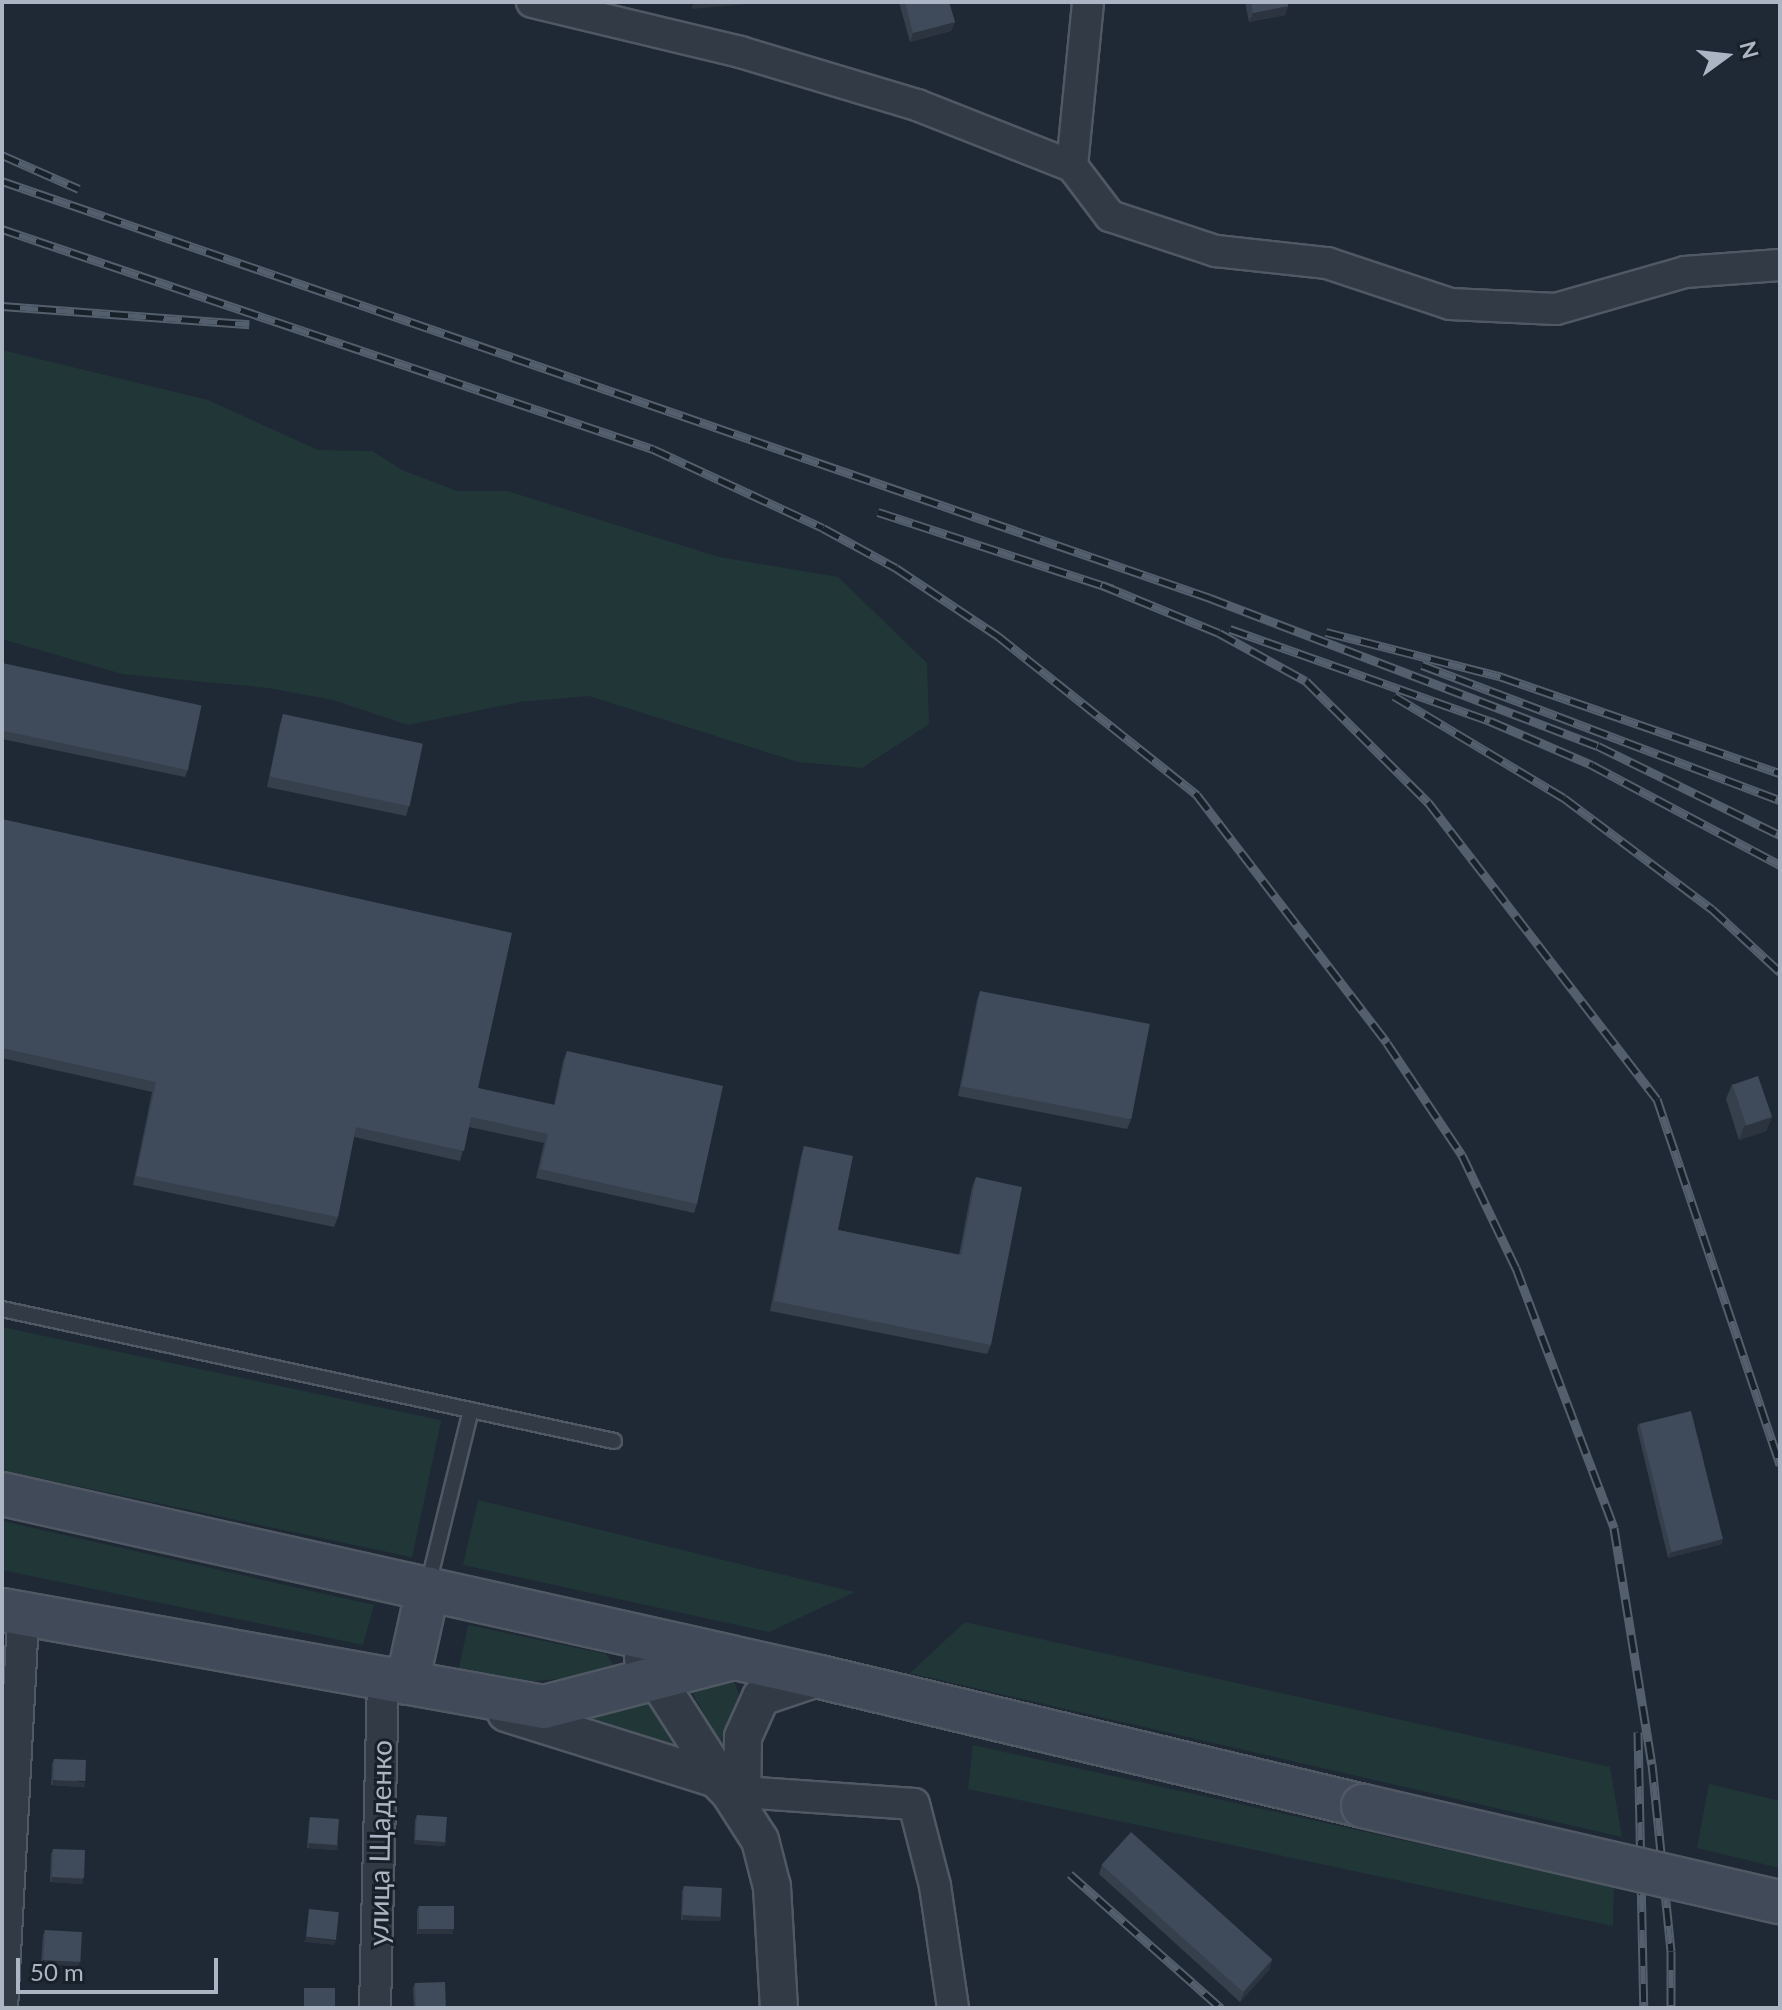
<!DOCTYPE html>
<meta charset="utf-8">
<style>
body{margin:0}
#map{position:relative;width:1782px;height:2010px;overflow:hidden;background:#1f2935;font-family:Lato,sans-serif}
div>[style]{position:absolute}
.green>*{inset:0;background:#213637;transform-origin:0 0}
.roads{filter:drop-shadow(2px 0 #505864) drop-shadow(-2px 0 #505864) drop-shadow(0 2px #505864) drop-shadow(0 -2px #505864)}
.service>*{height:14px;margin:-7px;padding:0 7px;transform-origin:7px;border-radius:7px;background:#323a46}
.minor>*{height:30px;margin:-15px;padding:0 15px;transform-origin:15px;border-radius:15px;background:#323a46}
.tertiary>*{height:36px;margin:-18px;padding:0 18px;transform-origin:18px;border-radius:18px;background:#323a46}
.secondary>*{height:42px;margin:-21px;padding:0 21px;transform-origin:21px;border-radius:21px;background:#404a59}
.rail>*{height:9px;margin-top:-4.5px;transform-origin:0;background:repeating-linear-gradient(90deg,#18202a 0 18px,#545f6d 0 36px);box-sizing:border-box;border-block:2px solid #545f6d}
.bridges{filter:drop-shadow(2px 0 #505864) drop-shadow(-2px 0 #505864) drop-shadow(0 2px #505864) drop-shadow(0 -2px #505864)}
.secondary-bridge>*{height:42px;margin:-21px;padding:0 21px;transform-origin:21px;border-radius:21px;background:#404a59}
.wall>*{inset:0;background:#36404d}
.shaded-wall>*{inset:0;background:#2c343f;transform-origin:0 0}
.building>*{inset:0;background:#3f4b5a;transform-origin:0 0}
span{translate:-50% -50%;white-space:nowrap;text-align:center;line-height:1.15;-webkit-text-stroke:6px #18202a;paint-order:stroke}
.street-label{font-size:28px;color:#acb5c3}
.frame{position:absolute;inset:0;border:4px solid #acb5c3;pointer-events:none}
.north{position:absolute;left:1686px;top:16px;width:80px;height:80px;-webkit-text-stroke:6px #18202a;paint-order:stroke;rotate:75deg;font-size:22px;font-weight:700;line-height:32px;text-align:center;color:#acb5c3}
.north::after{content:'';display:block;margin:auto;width:28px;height:36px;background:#acb5c3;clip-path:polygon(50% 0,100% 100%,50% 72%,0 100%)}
.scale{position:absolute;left:16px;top:1958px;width:202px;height:36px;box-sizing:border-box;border:4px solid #acb5c3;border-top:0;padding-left:10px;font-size:24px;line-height:28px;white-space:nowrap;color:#acb5c3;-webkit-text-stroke:6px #18202a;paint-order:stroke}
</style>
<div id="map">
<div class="green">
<div style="clip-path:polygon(2px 350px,208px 400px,318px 450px,372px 451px,402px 470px,457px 491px,507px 491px,719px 557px,838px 577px,927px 663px,929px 724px,862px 768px,798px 762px,589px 696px,520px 702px,408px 725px,333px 700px,268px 688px,122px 674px,2px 639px)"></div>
<div style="left:2px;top:1327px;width:449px;height:140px;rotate:12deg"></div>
<div style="clip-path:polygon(478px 1500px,846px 1590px,855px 1592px,769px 1632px,463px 1565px)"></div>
<div style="clip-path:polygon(2px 1521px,374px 1605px,363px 1645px,2px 1570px)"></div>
<div style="clip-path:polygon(965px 1622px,1610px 1767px,1622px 1837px,910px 1673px)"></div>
<div style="clip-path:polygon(468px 1625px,606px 1654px,619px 1673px,526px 1682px,459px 1668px)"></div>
<div style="clip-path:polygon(733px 1678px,739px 1695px,720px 1744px,690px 1688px)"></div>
<div style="clip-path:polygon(647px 1697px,675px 1740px,676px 1750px,562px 1714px)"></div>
<div style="clip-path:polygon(973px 1745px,1614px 1887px,1613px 1926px,968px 1789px)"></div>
<div style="clip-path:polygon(1709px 1784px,1780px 1801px,1780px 1868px,1697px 1848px)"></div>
</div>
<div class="roads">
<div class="service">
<div style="left:2px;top:1309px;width:626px;rotate:12.17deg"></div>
<div style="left:428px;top:1585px;width:180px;rotate:-76.2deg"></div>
</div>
<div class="minor">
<div style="left:532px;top:2px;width:214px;rotate:13.5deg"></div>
<div style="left:740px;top:52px;width:185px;rotate:16.7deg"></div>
<div style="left:917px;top:105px;width:167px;rotate:21.5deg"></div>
<div style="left:1072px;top:166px;width:63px;rotate:52.8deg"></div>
<div style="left:1110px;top:216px;width:112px;rotate:18.3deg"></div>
<div style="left:1216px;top:251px;width:112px;rotate:6.2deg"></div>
<div style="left:1327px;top:263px;width:130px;rotate:18.4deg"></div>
<div style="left:1450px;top:304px;width:106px;rotate:2.7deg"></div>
<div style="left:1556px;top:309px;width:134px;rotate:-16deg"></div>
<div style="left:1685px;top:272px;width:95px;rotate:-4.2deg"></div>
<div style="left:1072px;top:166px;width:165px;rotate:-84.4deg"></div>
<div style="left:743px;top:1792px;width:171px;rotate:4deg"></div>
<div style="left:914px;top:1804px;width:85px;rotate:75.6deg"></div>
<div style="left:935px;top:1886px;width:123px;rotate:81.6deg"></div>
<div style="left:2px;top:2008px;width:394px;rotate:-86.9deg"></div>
<div style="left:375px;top:2008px;width:329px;rotate:-88.6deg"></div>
</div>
<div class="tertiary">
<div style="left:643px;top:1658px;width:216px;rotate:57.3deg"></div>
<div style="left:760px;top:1840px;width:49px;rotate:75.7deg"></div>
<div style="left:772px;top:1887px;width:121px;rotate:86.7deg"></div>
<div style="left:506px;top:1713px;width:220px;rotate:17.4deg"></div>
<div style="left:716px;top:1779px;width:17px;rotate:45deg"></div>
<div style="left:742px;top:1807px;width:70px;rotate:-89.2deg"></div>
<div style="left:743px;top:1737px;width:44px;rotate:-65.8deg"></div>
<div style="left:761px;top:1697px;width:62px;rotate:-18.7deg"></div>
</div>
<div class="secondary">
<div style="left:2px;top:1494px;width:838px;rotate:12.61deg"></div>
<div style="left:820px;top:1677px;width:558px;rotate:13.36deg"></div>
<div style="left:2px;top:1610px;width:551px;rotate:10.15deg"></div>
<div style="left:544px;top:1707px;width:192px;rotate:-14.5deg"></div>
<div style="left:407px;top:1683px;width:97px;rotate:-77.5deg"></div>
</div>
</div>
<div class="rail">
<div style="left:2px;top:155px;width:84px;rotate:23.8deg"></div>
<div style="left:2px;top:181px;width:1278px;rotate:19.04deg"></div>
<div style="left:1210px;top:598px;width:415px;rotate:20.9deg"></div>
<div style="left:1598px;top:746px;width:203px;rotate:26.1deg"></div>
<div style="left:2px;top:229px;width:687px;rotate:18.67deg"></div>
<div style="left:653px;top:449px;width:187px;rotate:24.9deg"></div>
<div style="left:823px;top:528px;width:83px;rotate:28.7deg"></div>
<div style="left:896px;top:568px;width:123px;rotate:33.7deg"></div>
<div style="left:998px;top:636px;width:255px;rotate:38.6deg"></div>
<div style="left:1197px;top:795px;width:312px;rotate:52.5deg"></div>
<div style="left:1387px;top:1043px;width:135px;rotate:56.2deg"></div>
<div style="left:1462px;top:1155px;width:125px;rotate:64.5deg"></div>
<div style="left:1516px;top:1268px;width:278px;rotate:69.3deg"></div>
<div style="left:1614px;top:1528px;width:239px;rotate:80.9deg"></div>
<div style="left:1652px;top:1764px;width:188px;rotate:84.2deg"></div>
<div style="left:1671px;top:1951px;width:57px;rotate:90deg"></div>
<div style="left:2px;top:306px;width:248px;rotate:4.2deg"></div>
<div style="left:878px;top:512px;width:247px;rotate:18.1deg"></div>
<div style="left:1102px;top:585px;width:126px;rotate:22.3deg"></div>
<div style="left:1219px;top:633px;width:99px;rotate:28.9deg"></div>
<div style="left:1306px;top:681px;width:172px;rotate:44.8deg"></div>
<div style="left:1428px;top:802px;width:375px;rotate:52.4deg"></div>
<div style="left:1657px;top:1099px;width:386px;rotate:71.4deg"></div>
<div style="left:1230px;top:629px;width:276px;rotate:19.5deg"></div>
<div style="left:1490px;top:721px;width:111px;rotate:23.3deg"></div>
<div style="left:1592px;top:765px;width:213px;rotate:28deg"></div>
<div style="left:1326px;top:632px;width:182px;rotate:14.3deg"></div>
<div style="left:1502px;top:677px;width:294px;rotate:19.1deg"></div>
<div style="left:1422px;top:665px;width:383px;rotate:20.7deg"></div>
<div style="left:1394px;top:696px;width:198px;rotate:31deg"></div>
<div style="left:1564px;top:798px;width:185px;rotate:36.9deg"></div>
<div style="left:1712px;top:909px;width:93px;rotate:42.8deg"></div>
<div style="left:1638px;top:1732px;width:276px;rotate:88.8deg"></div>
<div style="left:1070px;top:1874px;width:202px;rotate:41.6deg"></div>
</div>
<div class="bridges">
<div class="secondary-bridge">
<div style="left:1363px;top:1806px;width:428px;rotate:13deg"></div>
</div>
</div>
<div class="wall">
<div style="clip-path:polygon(899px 2px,949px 2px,955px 22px,951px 31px,910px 42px)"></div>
<div style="clip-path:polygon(1245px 2px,1288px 2px,1288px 6px,1285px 15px,1249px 22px)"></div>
<div style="clip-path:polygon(2px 663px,189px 767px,185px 777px,2px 739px)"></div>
<div style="clip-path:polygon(283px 714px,409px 806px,406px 816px,267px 787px,280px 724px)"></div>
<div style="clip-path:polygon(2px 819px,478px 1088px,554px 1105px,563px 1061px,567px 1051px,697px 1204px,694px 1213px,536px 1178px,544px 1143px,469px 1127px,460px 1161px,354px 1137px,338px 1217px,334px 1227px,133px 1185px,152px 1092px,2px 1058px)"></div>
<div style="clip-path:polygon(980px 991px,1131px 1120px,1127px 1129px,958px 1096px,977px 1000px)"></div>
<div style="clip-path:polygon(1732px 1084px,1772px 1117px,1766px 1131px,1739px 1140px,1726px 1099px)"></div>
<div style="clip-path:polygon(804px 1146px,838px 1230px,959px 1255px,972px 1187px,976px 1177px,991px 1345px,987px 1354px,770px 1311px,801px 1156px)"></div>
<div style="clip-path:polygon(1639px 1423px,1722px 1544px,1668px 1558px,1637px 1428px)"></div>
<div style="clip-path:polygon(54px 1759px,83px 1787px,51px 1785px,52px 1764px)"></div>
<div style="clip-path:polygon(417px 1815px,446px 1841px,444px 1846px,414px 1844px,415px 1820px)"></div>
<div style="clip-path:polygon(310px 1817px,338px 1845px,336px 1850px,307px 1848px,309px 1822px)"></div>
<div style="clip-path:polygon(53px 1849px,83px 1879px,82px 1884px,50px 1882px,51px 1854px)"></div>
<div style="clip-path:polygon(1102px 1865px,1272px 1960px,1269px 1970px,1240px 2002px,1099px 1874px)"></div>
<div style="clip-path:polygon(684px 1886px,721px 1916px,719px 1921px,681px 1920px,682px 1891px)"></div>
<div style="clip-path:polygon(419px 1906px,453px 1929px,452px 1934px,417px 1934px,417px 1910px)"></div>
<div style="clip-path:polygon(45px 1930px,80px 1961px,78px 1966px,41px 1964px,43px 1935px)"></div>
<div style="clip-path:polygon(415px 1983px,446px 2008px,414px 2008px,413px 1988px)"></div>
</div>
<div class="shaded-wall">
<div style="clip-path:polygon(694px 2px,770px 2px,691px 9px)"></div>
<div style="clip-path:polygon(1288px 6px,1285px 15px,1249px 22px,1253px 13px)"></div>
<div style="clip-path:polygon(955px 22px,951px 31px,910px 42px,913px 33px)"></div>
<div style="clip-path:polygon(1772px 1117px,1766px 1131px,1739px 1140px,1744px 1126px)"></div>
<div style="clip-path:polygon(1723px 1539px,1722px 1544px,1668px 1558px,1670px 1553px)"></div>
<div style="left:53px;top:1780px;width:32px;height:5px;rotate:4deg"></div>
<div style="clip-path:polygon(415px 1840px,446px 1841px,444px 1846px,414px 1844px)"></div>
<div style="left:309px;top:1843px;width:29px;height:5px;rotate:4deg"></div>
<div style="left:52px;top:1877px;width:31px;height:5px;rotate:4deg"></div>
<div style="left:683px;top:1915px;width:38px;height:5px;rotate:2deg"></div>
<div style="left:418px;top:1929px;width:35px;height:5px"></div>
<div style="clip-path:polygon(306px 1937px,336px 1941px,334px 1945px,304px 1942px)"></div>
<div style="clip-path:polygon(43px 1960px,80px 1961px,78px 1966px,41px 1964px)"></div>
<div style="clip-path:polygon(1272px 1960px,1269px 1970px,1240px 2002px,1244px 1992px)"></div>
</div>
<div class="building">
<div style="clip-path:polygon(905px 2px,949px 2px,955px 22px,913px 33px)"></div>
<div style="clip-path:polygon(1251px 2px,1288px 2px,1288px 6px,1253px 13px)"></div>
<div style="left:2px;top:663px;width:204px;height:66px;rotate:12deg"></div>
<div style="left:283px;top:714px;width:143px;height:64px;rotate:12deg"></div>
<div style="clip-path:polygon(2px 819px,512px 933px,478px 1088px,555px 1105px,567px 1051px,723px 1086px,697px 1204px,540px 1169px,548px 1134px,471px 1117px,464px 1151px,356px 1127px,338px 1217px,136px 1176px,156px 1082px,2px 1048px)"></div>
<div style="left:980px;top:991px;width:173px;height:97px;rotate:11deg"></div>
<div style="left:1758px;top:1076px;width:43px;height:27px;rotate:71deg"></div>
<div style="clip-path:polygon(804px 1146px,853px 1156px,838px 1230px,961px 1255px,976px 1177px,1022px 1187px,991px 1345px,774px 1301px)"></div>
<div style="left:1691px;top:1411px;width:132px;height:53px;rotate:76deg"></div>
<div style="left:54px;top:1759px;width:32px;height:21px;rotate:2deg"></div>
<div style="left:417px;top:1815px;width:30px;height:25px;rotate:4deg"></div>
<div style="left:310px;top:1817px;width:29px;height:26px;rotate:4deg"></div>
<div style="left:1131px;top:1832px;width:190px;height:44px;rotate:42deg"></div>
<div style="left:53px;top:1849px;width:32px;height:28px;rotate:2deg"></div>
<div style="left:684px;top:1886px;width:38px;height:29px;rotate:3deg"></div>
<div style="left:419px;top:1906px;width:35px;height:23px"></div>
<div style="left:309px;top:1909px;width:30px;height:28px;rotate:6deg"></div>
<div style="left:45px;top:1930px;width:37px;height:30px;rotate:3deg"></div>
<div style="left:445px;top:1982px;width:26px;height:30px;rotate:88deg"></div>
<div style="left:304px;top:1988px;width:31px;height:20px"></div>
<div style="clip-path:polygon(45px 2006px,74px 2007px,74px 2008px,45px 2008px)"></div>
</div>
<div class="street-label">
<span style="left:379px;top:1843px;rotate:-89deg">улица Щаденко</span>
</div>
<div class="frame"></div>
<div class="north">N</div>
<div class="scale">50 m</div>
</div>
